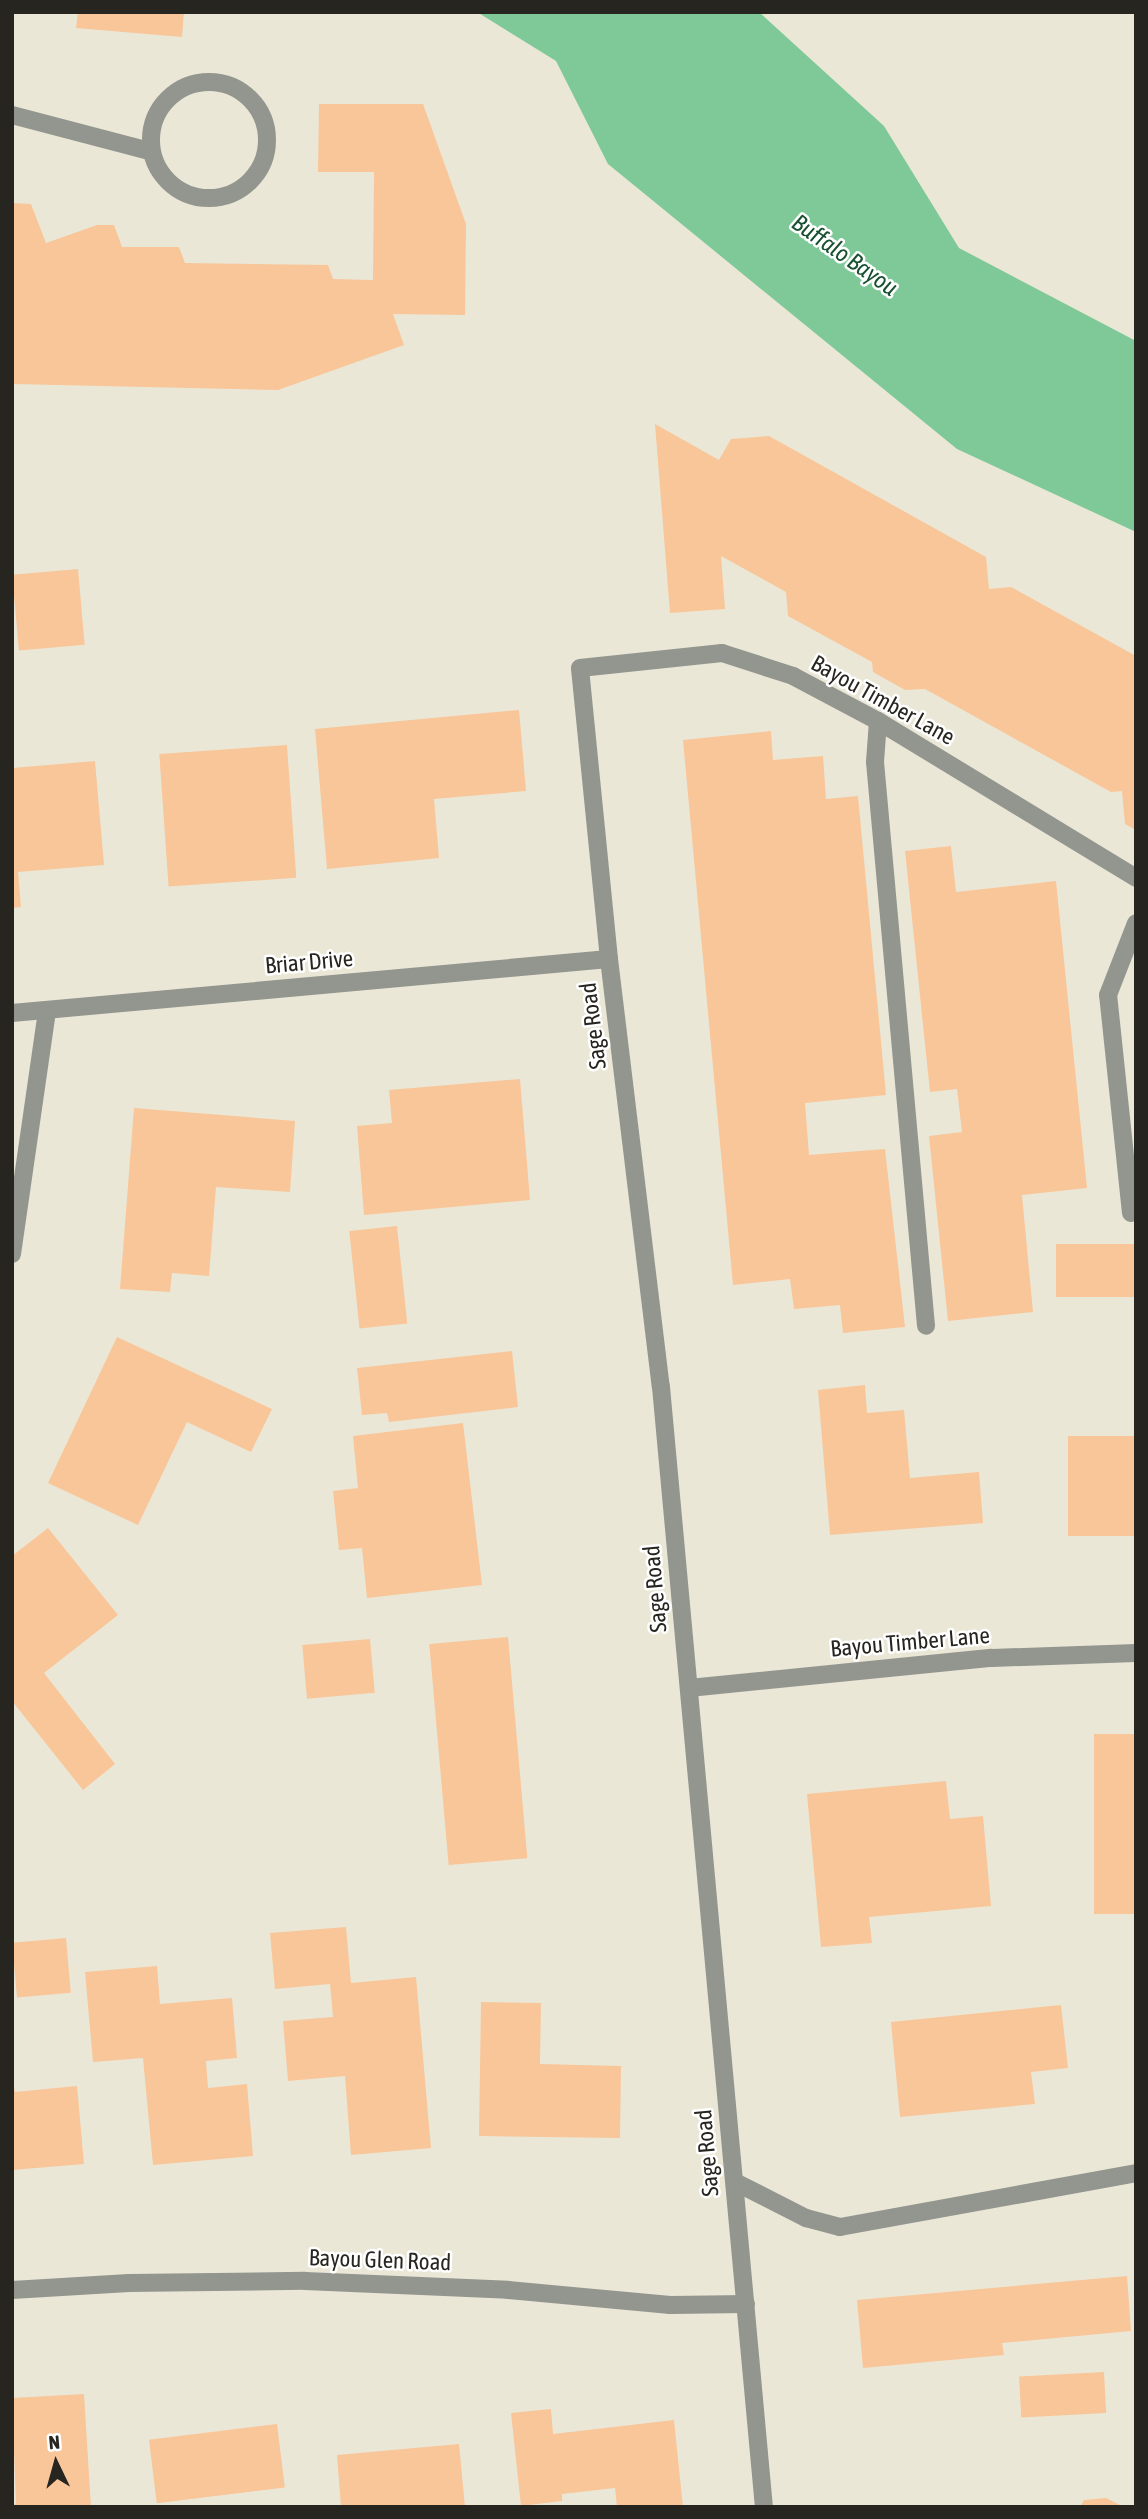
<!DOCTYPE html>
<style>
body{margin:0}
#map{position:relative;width:1148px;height:2519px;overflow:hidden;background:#ebe7d7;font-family:"Asap Condensed",sans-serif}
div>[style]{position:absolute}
.water>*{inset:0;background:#7fc999}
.building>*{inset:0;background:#f8c699;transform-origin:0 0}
.service>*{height:18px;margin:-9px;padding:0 9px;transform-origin:9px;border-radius:9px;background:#93968f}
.minor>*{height:18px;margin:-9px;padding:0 9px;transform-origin:9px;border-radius:9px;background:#93968f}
.minor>.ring{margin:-9px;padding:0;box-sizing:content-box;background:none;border:18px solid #93968f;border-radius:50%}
.tertiary>*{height:18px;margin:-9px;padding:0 9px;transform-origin:9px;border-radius:9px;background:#93968f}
span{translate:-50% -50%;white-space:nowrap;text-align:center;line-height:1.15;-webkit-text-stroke:5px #fff;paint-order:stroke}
.street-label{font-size:23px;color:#27251f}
.water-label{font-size:24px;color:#195030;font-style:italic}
.frame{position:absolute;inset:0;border:14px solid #27251f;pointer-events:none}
.north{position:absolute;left:21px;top:2428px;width:70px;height:70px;-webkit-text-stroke:5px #fff;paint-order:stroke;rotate:355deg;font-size:19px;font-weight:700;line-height:28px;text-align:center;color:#27251f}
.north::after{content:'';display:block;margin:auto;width:24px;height:32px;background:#27251f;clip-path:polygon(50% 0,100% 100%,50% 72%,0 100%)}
</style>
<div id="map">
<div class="water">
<div style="clip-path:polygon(477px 12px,759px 12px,884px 126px,959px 248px,1136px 341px,1136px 532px,957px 449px,608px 164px,556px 61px)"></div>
</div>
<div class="building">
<div style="clip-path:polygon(78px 12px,184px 12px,182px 37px,76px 28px)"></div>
<div style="clip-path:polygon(319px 104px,423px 104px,466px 224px,465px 315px,393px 314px,404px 345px,278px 390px,12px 384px,12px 203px,31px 204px,46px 243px,97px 225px,114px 225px,122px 247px,179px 247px,185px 263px,328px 265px,333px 279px,373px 280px,374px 172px,318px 172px)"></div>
<div style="clip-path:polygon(655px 424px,719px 460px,731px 439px,769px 436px,986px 557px,989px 589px,1011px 587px,1136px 656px,1136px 830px,1125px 824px,1122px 791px,1111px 792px,925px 689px,905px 690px,873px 672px,872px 662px,788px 616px,786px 592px,721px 556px,725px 609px,670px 613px)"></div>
<div style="left:78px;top:569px;width:76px;height:66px;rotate:85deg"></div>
<div style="clip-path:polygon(519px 710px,526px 791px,434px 799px,439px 858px,327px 869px,315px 729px)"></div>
<div style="clip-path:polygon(771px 731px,773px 760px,823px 756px,826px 799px,858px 796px,886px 1095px,805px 1103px,809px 1155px,885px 1149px,905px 1327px,843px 1333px,840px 1305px,794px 1309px,790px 1279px,733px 1285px,683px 740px)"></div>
<div style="left:287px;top:745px;width:133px;height:128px;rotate:86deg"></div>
<div style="clip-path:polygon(95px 761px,104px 865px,18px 872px,21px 907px,12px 908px,12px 768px)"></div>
<div style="clip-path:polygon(951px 846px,956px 892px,1056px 881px,1087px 1188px,1022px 1195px,1033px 1312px,948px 1321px,929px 1136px,962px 1132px,957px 1089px,930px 1092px,905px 851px)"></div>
<div style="clip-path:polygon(520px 1079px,530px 1200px,364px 1215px,357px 1126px,392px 1123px,389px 1090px)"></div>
<div style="clip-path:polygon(134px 1108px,295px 1121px,290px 1192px,216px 1187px,209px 1276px,172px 1273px,170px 1292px,120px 1289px)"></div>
<div style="left:397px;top:1226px;width:98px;height:48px;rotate:84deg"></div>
<div style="left:1136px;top:1244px;width:53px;height:80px;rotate:90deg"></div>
<div style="clip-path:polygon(117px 1337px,272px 1409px,251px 1452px,187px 1422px,138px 1525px,48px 1483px)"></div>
<div style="clip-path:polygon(512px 1351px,518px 1407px,389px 1422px,387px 1413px,362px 1415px,357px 1368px)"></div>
<div style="clip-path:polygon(865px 1385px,867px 1413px,904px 1410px,910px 1478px,979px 1472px,983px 1523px,830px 1535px,818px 1390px)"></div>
<div style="clip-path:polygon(463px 1423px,482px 1585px,367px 1598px,362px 1548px,339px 1550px,333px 1491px,358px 1488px,353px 1436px)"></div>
<div style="left:1136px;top:1436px;width:100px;height:68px;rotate:90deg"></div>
<div style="clip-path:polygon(48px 1528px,118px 1615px,44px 1673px,115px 1764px,83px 1790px,12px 1701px,12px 1556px)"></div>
<div style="left:508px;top:1637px;width:222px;height:79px;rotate:85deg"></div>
<div style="left:370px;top:1639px;width:54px;height:68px;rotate:85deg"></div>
<div style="left:1136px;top:1734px;width:180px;height:42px;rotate:90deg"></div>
<div style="clip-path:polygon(946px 1781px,950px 1819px,983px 1816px,991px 1906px,869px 1917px,872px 1943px,821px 1947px,807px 1794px)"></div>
<div style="clip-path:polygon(346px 1927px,351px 1983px,416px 1977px,431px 2148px,351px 2155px,345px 2076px,288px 2081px,283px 2021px,333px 2017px,330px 1984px,275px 1989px,270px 1933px)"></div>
<div style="left:66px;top:1938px;width:55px;height:54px;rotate:85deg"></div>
<div style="clip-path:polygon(157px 1966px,160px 2004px,232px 1998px,237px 2058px,206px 2061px,208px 2088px,247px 2084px,253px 2156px,153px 2165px,143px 2058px,93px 2062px,85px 1972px)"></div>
<div style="clip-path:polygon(481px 2002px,541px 2003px,540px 2064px,621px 2066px,620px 2138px,479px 2136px)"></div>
<div style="clip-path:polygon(1061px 2005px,1068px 2068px,1031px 2072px,1035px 2104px,900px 2117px,891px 2022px)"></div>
<div style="clip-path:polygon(12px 2080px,15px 2092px,77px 2086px,84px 2164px,12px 2170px)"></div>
<div style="clip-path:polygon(1127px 2276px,1131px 2331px,1002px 2343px,1004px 2355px,863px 2368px,857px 2300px)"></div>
<div style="left:1104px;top:2372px;width:41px;height:85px;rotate:87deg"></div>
<div style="clip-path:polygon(84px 2394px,91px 2507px,12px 2507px,16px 2503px,12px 2398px)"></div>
<div style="clip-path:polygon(551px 2409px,553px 2434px,674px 2420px,683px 2507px,617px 2507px,615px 2488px,562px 2494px,562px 2501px,521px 2506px,511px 2413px)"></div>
<div style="left:277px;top:2424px;width:64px;height:129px;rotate:83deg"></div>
<div style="clip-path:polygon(459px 2444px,465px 2507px,341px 2507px,337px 2455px)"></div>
<div style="clip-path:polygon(1106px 2498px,1124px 2507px,1080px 2507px,1084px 2500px)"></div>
</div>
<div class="service">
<div style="left:878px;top:721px;width:41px;rotate:94.2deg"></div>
<div style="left:875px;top:762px;width:566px;rotate:84.83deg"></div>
<div style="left:1131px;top:1213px;width:219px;rotate:-96deg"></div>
<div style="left:1108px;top:995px;width:77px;rotate:-68.7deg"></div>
<div style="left:735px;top:2182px;width:80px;rotate:26.9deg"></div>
<div style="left:806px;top:2218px;width:35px;rotate:15deg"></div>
<div style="left:840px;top:2227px;width:301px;rotate:-10.3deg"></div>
</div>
<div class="minor">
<div class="ring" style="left:151px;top:82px;width:98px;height:98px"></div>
<div style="left:12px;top:115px;width:142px;rotate:14.7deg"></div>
<div style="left:609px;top:959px;width:292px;rotate:-95.7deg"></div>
<div style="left:580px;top:668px;width:143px;rotate:-6deg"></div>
<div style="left:722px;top:653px;width:75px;rotate:17.9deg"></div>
<div style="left:793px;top:676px;width:96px;rotate:27.9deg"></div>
<div style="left:878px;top:721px;width:302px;rotate:31.3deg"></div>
<div style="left:12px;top:1254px;width:246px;rotate:-81.8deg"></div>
<div style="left:689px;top:1688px;width:304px;rotate:-5.7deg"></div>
<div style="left:992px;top:1658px;width:144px;rotate:-2deg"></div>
<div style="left:12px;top:2290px;width:117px;rotate:-3.4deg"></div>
<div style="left:129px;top:2283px;width:176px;rotate:-0.7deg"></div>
<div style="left:305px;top:2281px;width:203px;rotate:2.5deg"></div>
<div style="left:508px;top:2290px;width:163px;rotate:5.3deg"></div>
<div style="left:670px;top:2305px;width:76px;rotate:-0.8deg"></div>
</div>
<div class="tertiary">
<div style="left:12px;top:1013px;width:599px;rotate:-5.17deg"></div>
<div style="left:609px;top:959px;width:431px;rotate:83.1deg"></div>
<div style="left:661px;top:1387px;width:1125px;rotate:84.75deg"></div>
</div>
<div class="street-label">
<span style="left:883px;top:700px;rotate:29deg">Bayou Timber Lane</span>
<span style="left:309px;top:962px;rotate:-5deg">Briar Drive</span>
<span style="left:593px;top:1026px;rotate:-97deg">Sage Road</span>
<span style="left:655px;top:1589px;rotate:-95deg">Sage Road</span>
<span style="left:910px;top:1642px;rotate:-5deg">Bayou Timber Lane</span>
<span style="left:707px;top:2153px;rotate:-95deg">Sage Road</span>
<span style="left:380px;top:2260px;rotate:2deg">Bayou Glen Road</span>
</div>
<div class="water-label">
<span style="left:845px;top:255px;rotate:35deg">Buffalo Bayou</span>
</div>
<div class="frame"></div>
<div class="north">N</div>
</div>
